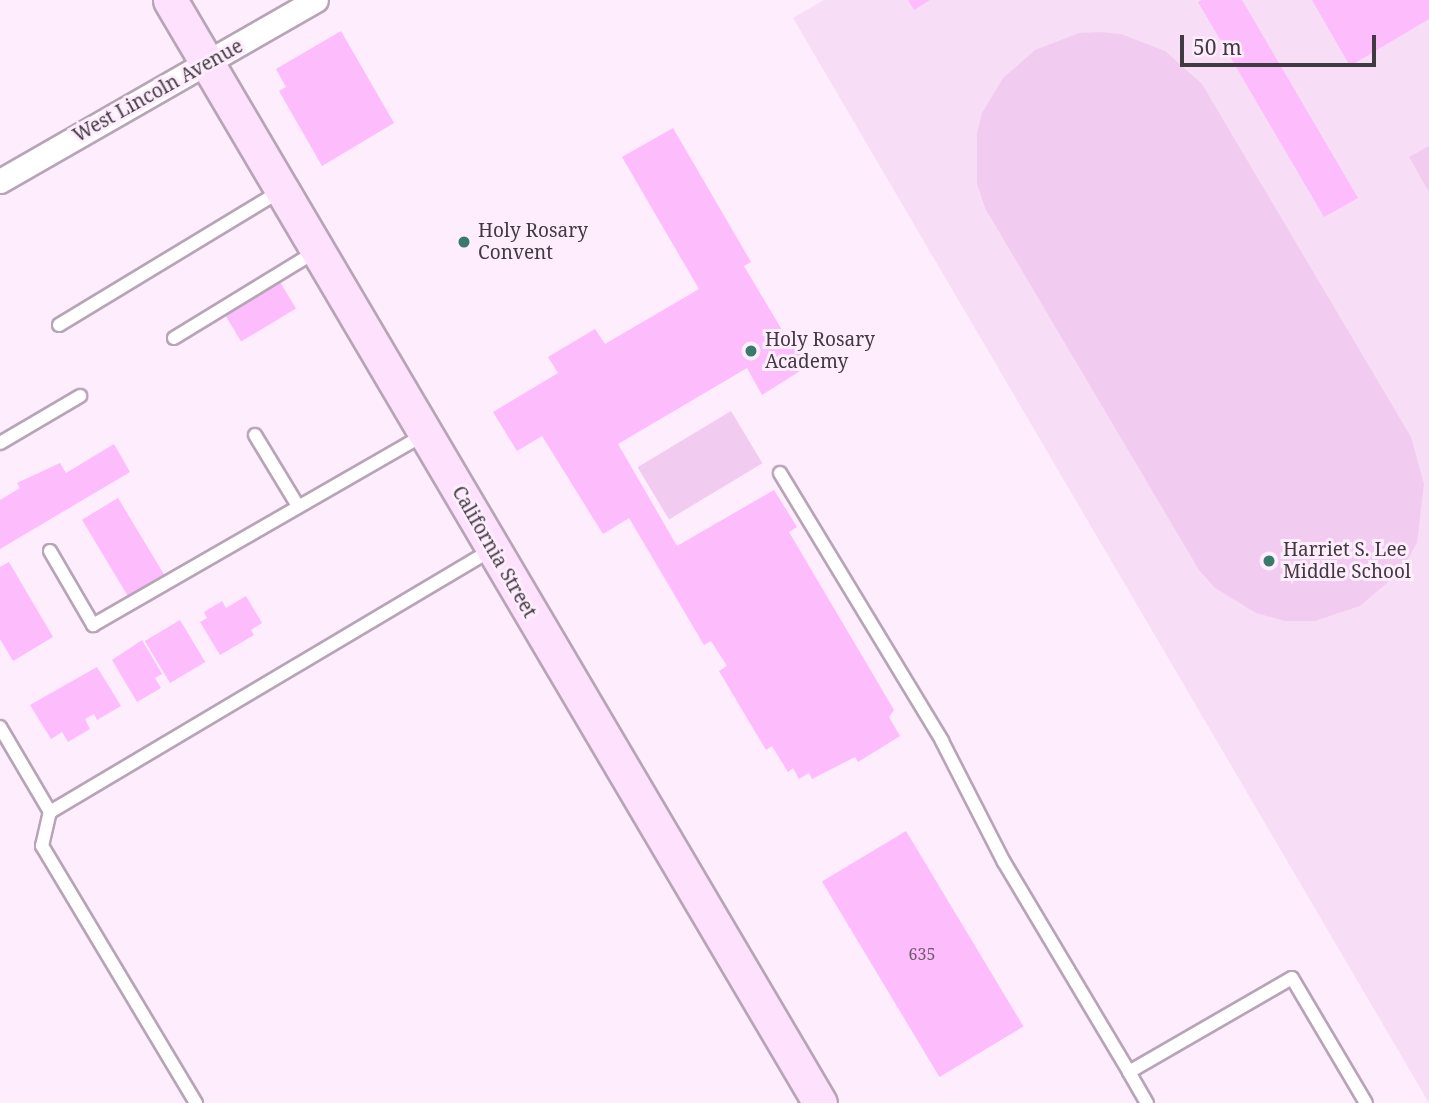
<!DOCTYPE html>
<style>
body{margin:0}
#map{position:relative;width:1429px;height:1103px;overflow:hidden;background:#feedfd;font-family:"Noto Serif",serif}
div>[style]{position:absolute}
.built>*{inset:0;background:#f8ddf7}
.green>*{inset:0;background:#f2cbf1;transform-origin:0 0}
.building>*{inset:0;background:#fdbcfc;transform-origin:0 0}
.roads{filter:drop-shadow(2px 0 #b8a4b7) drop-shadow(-2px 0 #b8a4b7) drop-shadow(0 2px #b8a4b7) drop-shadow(0 -2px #b8a4b7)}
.lane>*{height:12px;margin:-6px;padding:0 6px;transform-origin:6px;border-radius:6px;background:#fff}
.street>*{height:23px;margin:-11.5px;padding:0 11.5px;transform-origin:11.5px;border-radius:11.5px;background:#fff}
.secondary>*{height:33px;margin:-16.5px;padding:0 16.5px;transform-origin:16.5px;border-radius:16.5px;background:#fde1fd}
.dots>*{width:19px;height:19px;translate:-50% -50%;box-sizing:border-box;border:4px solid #feedfd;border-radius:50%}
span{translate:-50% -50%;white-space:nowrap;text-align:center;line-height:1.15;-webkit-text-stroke:6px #feedfd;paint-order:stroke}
.number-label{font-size:16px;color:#715a70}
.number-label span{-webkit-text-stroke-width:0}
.street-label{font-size:19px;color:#423a42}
.poi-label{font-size:19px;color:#423a42}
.left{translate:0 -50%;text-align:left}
.scale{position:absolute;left:1180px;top:35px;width:196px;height:32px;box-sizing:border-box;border:4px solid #423a42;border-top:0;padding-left:9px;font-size:21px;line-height:24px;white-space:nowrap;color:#423a42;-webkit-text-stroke:5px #feedfd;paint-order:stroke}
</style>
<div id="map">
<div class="built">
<div style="clip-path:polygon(824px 0,1429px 0,1429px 1103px,793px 18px)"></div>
</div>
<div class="green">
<div style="clip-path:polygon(1100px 32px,1121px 34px,1165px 51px,1202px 84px,1411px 437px,1424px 484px,1417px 543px,1401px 571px,1360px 606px,1315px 621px,1285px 621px,1256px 613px,1215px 588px,1199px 570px,985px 208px,977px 184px,977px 133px,982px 113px,1003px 78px,1035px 50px,1079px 33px)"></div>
<div style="clip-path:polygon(1429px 146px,1429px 192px,1409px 157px)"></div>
<div style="left:731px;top:411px;width:61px;height:109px;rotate:59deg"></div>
</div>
<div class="building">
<div style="clip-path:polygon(908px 0,930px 0,914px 10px)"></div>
<div style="clip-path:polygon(1202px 0,1242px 0,1358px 198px,1324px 217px,1198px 2px)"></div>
<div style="clip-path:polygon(1312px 0,1429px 0,1429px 19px,1350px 66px)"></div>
<div style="clip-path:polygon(341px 31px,394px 123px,322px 166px,279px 91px,286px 87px,276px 69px)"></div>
<div style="clip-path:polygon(673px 128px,751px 262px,744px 266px,785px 335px,791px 330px,811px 364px,762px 395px,747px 368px,618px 444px,677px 546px,774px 490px,797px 527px,789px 532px,894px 710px,889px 717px,900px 736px,858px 762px,855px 757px,812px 779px,809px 773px,799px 779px,793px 768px,788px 772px,772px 746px,766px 750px,719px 671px,727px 666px,711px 641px,704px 645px,629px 518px,603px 534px,542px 436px,517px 451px,493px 412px,558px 373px,548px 357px,595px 329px,605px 344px,699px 289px,622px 157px)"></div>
<div style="left:280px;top:282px;width:31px;height:64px;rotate:59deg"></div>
<div style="clip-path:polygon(114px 444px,130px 472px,0 549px,0 500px,20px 488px,17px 483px,60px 463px,66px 473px)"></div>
<div style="left:118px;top:498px;width:92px;height:42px;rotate:59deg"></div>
<div style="clip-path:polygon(9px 562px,53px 637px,13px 661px,0 639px,0 567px)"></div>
<div style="clip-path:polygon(246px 596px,262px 623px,251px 630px,254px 635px,220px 655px,200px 622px,207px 618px,204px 612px,222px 601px,226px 608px)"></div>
<div style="left:180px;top:620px;width:49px;height:41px;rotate:59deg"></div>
<div style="clip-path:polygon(142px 640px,162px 674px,155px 678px,161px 688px,137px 702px,112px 660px)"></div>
<div style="clip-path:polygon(97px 667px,121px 706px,97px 720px,94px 714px,85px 719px,90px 729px,68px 742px,62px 732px,51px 739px,30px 705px)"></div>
<div style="left:906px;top:831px;width:228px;height:98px;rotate:59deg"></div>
</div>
<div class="roads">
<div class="lane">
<div style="left:59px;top:325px;width:258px;rotate:-31.2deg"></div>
<div style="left:174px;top:338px;width:169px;rotate:-31.4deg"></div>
<div style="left:255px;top:435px;width:83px;rotate:58.8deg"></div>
<div style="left:0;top:443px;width:93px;rotate:-30.4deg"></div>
<div style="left:780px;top:473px;width:313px;rotate:58.8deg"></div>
<div style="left:942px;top:741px;width:136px;rotate:62.9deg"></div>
<div style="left:1004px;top:862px;width:244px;rotate:59.2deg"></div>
<div style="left:1129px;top:1072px;width:188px;rotate:-30deg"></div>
<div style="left:1292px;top:978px;width:145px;rotate:59.4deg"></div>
<div style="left:50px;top:551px;width:86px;rotate:59.8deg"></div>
<div style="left:93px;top:625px;width:383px;rotate:-29.9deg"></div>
<div style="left:0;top:727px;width:99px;rotate:59.5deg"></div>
<div style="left:1129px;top:1072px;width:36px;rotate:60deg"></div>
<div style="left:196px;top:1103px;width:300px;rotate:-120.9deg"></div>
<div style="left:42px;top:846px;width:35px;rotate:-77deg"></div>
<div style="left:50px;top:812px;width:513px;rotate:-30.71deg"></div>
</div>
<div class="street">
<div style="left:0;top:181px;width:364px;rotate:-29.8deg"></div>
</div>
<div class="secondary">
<div style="left:170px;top:0;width:1280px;rotate:59.49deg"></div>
</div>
</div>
<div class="dots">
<div style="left:464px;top:242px;background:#387a6c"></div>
<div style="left:751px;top:351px;background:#387a6c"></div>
<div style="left:1269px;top:561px;background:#387a6c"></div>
</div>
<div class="number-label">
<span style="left:922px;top:954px">635</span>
</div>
<div class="street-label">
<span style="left:158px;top:91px;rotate:-29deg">West Lincoln Avenue</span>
<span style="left:494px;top:552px;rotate:60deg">California Street</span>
</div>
<div class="poi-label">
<span class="left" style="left:478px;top:242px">Holy Rosary<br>Convent</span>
<span class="left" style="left:765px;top:351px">Holy Rosary<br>Academy</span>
<span class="left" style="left:1283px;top:561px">Harriet S. Lee<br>Middle School</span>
</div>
<div class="scale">50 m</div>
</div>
